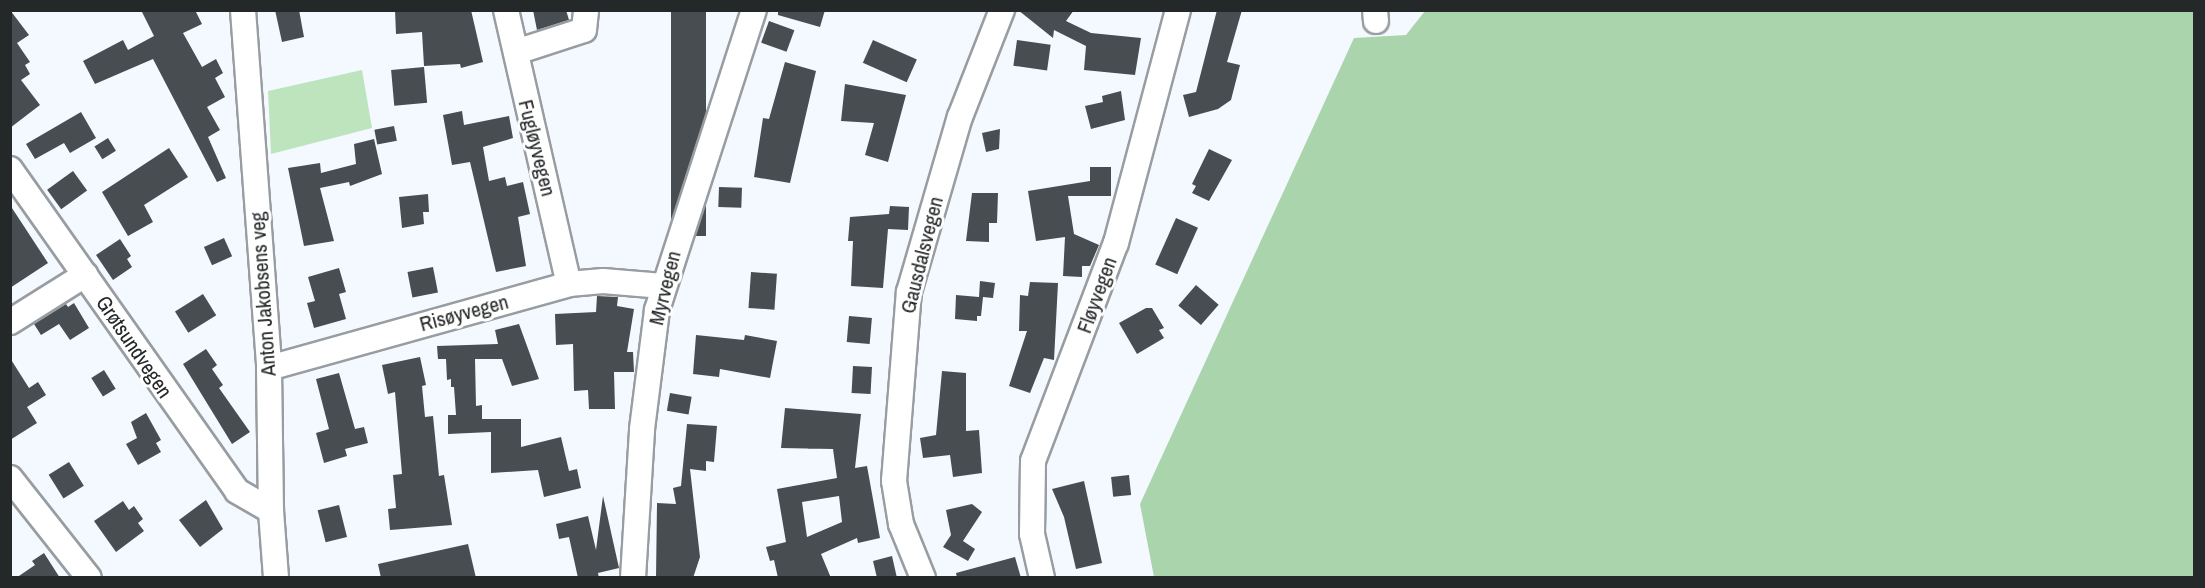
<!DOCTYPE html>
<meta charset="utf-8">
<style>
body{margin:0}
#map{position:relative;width:2205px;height:588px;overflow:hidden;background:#f3f9fe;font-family:"Archivo Narrow",sans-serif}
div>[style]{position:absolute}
.green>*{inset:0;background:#bee4be}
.forest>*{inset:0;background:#aad4ab}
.building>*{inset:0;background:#474d50;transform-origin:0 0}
.roads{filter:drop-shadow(2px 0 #979da1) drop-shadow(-2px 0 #979da1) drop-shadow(0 2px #979da1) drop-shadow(0 -2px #979da1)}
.minor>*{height:24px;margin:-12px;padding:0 12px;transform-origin:12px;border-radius:12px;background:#fff}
span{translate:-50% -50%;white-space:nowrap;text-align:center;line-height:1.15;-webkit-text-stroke:6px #fff;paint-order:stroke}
.street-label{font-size:21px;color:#252829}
.frame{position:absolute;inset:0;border:12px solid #252829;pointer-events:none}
</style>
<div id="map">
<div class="green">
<div style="clip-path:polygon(362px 70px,372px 128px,271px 154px,268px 91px)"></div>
</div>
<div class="forest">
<div style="clip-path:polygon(1425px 11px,2194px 11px,2194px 577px,1154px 577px,1140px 504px,1354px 38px,1406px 35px)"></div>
</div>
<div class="building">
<div style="clip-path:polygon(10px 10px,29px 35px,17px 43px,30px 62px,25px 65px,30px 74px,21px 80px,40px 105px,10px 128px)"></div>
<div style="clip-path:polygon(141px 10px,195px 10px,202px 24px,183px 33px,202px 67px,216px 59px,223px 73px,215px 78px,225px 97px,207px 107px,220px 130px,208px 137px,226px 178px,217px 182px,153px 59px,95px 84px,83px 61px,123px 40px,128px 50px,154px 36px)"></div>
<div style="clip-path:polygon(275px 10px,299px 10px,304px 37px,282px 42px)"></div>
<div style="clip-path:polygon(395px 10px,471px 10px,483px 62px,461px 68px,460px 64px,424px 66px,422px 32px,396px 34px)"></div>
<div style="clip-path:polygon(533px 10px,566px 10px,569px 20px,537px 30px)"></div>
<div style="left:671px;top:10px;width:35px;height:226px"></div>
<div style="clip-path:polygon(778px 10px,825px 10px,820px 27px,778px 15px)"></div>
<div style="clip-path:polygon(1018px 10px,1074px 10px,1066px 21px,1091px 33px,1141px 38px,1135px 75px,1084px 70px,1086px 46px,1054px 30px,1053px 38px)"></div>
<div style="clip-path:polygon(1217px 10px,1242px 10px,1227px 62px,1240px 65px,1231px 100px,1218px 109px,1189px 117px,1183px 95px,1196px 92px)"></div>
<div style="left:769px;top:21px;width:27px;height:23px;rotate:20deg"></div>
<div style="left:873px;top:40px;width:48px;height:25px;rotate:24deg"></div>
<div style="left:1017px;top:40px;width:34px;height:26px;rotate:8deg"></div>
<div style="clip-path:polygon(785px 62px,816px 71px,790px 183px,754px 177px,763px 118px,769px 119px)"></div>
<div style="left:424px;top:67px;width:36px;height:33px;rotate:85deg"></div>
<div style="clip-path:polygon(845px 84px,906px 95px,888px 162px,865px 155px,874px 123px,841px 121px)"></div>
<div style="clip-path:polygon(1121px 91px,1125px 120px,1091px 129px,1085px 106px,1103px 102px,1102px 96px)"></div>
<div style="clip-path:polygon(462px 111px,464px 125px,509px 116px,513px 138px,483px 147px,489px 181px,505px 177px,507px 186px,523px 182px,530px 214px,518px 217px,526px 266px,496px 272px,470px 162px,452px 165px,443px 115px)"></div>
<div style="clip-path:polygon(81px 112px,96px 138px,70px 153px,64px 143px,35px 159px,26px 144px)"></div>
<div style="left:394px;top:126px;width:15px;height:20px;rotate:79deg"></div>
<div style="clip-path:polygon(1000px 129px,999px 149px,986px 152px,982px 133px)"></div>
<div style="left:108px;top:138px;width:15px;height:16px;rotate:58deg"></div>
<div style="clip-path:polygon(374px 139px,382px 174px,350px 186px,349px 182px,320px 188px,334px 241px,304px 246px,288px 168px,320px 163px,321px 173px,356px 164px,354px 144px)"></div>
<div style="clip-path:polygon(169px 148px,188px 177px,144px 205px,153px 222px,128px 236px,102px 192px)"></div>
<div style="clip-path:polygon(1209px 149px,1232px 160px,1209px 201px,1192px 193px,1196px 186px,1192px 184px)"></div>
<div style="clip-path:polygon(1090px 167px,1111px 167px,1111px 196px,1068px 196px,1074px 234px,1099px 245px,1090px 266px,1082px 266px,1082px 277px,1063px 276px,1065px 237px,1036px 241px,1028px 191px,1090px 181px)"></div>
<div style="left:73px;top:171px;width:24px;height:32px;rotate:54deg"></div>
<div style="left:719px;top:187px;width:23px;height:20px;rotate:2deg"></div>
<div style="clip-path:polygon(972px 193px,998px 193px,997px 223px,989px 223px,989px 242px,966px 241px)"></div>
<div style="clip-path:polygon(428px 194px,429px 212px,423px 212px,424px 224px,402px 228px,399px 197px)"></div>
<div style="clip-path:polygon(10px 205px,48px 263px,10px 288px)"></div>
<div style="clip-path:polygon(890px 206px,909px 207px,908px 230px,888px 229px,883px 288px,851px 286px,853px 241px,848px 241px,850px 217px,889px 214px)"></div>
<div style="left:1176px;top:218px;width:24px;height:51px;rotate:24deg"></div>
<div style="left:224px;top:238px;width:20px;height:22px;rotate:66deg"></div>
<div style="clip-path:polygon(120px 239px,131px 256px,127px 259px,132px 267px,113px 280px,96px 255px)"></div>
<div style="left:433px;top:267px;width:26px;height:26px;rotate:79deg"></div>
<div style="clip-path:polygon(339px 268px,346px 292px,339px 294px,346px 319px,314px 328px,307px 303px,315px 301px,308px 277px)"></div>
<div style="left:751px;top:272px;width:26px;height:36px;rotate:4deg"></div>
<div style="clip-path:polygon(980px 281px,995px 283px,993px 298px,983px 297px,981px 316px,977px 316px,977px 321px,955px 319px,956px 295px,979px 297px)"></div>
<div style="clip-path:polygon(1030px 282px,1058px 283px,1054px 360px,1044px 358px,1030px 393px,1009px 386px,1027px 331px,1019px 331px,1020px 295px,1028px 296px)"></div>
<div style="left:1196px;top:285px;width:30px;height:27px;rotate:41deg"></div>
<div style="left:203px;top:294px;width:25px;height:33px;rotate:58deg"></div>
<div style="clip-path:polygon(597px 296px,618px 297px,617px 306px,634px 309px,627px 352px,633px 352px,634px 372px,614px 372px,615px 409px,589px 409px,588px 390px,574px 391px,573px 344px,556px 345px,555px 314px,596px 312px)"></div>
<div style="clip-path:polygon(74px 303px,89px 328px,70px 340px,59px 324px,41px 335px,34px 324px,66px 304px,68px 307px)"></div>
<div style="clip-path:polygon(1146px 308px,1152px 308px,1164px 328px,1159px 330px,1164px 338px,1137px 354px,1119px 323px)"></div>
<div style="left:849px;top:316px;width:23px;height:26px;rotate:5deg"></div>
<div style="clip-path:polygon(519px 324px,539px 379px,512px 386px,502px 359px,475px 359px,476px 406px,482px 405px,482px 419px,521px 419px,521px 447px,561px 437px,569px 471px,577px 469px,581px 488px,544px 497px,538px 470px,491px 473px,491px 432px,448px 434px,448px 415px,456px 415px,454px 387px,451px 387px,451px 379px,447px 380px,446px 359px,438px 359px,437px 346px,498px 344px,495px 330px)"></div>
<div style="clip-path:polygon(696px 335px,744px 340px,745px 335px,777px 341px,770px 378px,720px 369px,719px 377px,693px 374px)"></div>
<div style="clip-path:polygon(206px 349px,217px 365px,212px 369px,223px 385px,219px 388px,250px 432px,232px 444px,183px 364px)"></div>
<div style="clip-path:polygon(420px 357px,426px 385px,422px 386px,425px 417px,433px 416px,439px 476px,444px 475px,452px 525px,390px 530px,388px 509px,396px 508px,393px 475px,402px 474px,395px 392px,388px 394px,382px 365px)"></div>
<div style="clip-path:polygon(10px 358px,29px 388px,38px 382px,46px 395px,27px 407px,37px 423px,10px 440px)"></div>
<div style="left:853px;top:366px;width:19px;height:27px;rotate:3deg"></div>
<div style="left:104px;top:370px;width:22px;height:15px;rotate:58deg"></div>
<div style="clip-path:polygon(942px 371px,966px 373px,966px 431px,979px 430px,982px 473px,953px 477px,950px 455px,923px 458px,920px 438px,936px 435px)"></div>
<div style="clip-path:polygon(339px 373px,355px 429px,364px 427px,368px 443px,345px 449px,347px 456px,324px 463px,316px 433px,329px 429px,316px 379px)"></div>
<div style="left:670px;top:393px;width:22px;height:18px;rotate:10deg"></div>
<div style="clip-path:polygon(evenodd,785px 408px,861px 414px,855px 468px,867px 466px,880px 538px,858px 543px,857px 538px,821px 554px,831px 578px,778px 578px,774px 560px,770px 561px,766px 547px,786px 542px,777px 489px,837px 478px,833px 449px,781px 448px,785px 408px,839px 496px,842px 522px,807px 537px,802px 502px,839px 496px)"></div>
<div style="clip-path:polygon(146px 413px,161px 440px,156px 443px,161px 452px,138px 465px,126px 444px,137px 438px,131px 422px)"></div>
<div style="clip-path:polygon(687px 424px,717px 426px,714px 462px,706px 461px,706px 471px,690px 469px,700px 557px,693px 578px,656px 578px,657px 503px,676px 504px,673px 488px,681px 486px)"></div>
<div style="left:69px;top:462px;width:28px;height:24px;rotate:58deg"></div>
<div style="left:1129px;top:475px;width:20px;height:18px;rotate:84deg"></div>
<div style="clip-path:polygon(1084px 481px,1102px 563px,1076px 569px,1064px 517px,1052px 489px)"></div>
<div style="clip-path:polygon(603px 496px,619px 568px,598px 573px,599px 578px,578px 578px,569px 537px,559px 539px,556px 524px,588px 516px,596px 550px)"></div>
<div style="clip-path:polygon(206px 500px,223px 529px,200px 547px,179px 520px)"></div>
<div style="clip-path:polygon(123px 501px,129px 510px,134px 506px,143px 519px,138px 523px,144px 531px,116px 552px,94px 521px)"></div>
<div style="clip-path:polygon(972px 504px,982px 512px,963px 541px,975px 549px,968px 561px,943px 547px,951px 535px,946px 510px)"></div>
<div style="left:339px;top:505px;width:33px;height:22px;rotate:76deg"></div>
<div style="clip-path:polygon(468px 544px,476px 578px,381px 578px,378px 564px)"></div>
<div style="clip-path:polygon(44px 553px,60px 578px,16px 578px,35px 565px,32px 561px)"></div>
<div style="clip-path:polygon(892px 556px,897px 578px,877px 578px,873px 561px)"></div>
<div style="clip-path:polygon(1015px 557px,1021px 578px,957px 578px,956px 573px)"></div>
</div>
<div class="roads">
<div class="minor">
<div style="left:243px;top:10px;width:359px;rotate:85.8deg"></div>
<div style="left:269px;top:368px;width:143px;rotate:89.2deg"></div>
<div style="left:271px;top:511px;width:67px;rotate:85.7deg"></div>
<div style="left:506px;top:10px;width:281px;rotate:77.1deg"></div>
<div style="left:1375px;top:10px;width:11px;rotate:85deg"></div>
<div style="left:516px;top:52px;width:71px;rotate:-17.9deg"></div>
<div style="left:584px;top:30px;width:20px;rotate:-84deg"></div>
<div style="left:10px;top:169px;width:394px;rotate:54.8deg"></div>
<div style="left:237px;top:491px;width:39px;rotate:30deg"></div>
<div style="left:10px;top:322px;width:89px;rotate:-32.1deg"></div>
<div style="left:269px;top:368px;width:312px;rotate:-15.6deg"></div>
<div style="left:569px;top:284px;width:34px;rotate:-5deg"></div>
<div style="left:603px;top:281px;width:60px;rotate:4.8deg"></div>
<div style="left:10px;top:478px;width:127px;rotate:51.7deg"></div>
<div style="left:633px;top:578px;width:149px;rotate:-86.5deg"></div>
<div style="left:642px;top:429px;width:120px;rotate:-82.8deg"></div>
<div style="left:657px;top:310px;width:315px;rotate:-72.1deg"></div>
<div style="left:923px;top:578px;width:58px;rotate:-112.2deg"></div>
<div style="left:901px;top:524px;width:44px;rotate:-99.2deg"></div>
<div style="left:894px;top:481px;width:190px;rotate:-85.5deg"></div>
<div style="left:909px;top:292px;width:182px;rotate:-73.8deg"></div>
<div style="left:960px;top:117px;width:115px;rotate:-68.6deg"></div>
<div style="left:1042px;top:578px;width:45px;rotate:-102.8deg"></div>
<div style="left:1032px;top:534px;width:73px;rotate:-89.2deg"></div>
<div style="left:1033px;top:461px;width:233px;rotate:-69.2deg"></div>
<div style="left:1116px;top:243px;width:241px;rotate:-75.1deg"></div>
</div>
</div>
<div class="street-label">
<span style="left:537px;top:148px;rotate:76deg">Fugløyvegen</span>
<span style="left:922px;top:255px;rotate:-76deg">Gausdalsvegen</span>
<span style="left:665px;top:288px;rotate:-76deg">Myrvegen</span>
<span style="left:263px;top:294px;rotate:-94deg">Anton Jakobsens veg</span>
<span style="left:1097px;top:295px;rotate:-70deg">Fløyvegen</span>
<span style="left:464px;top:313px;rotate:-15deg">Risøyvegen</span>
<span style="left:134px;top:347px;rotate:56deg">Grøtsundvegen</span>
</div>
<div class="frame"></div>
</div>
